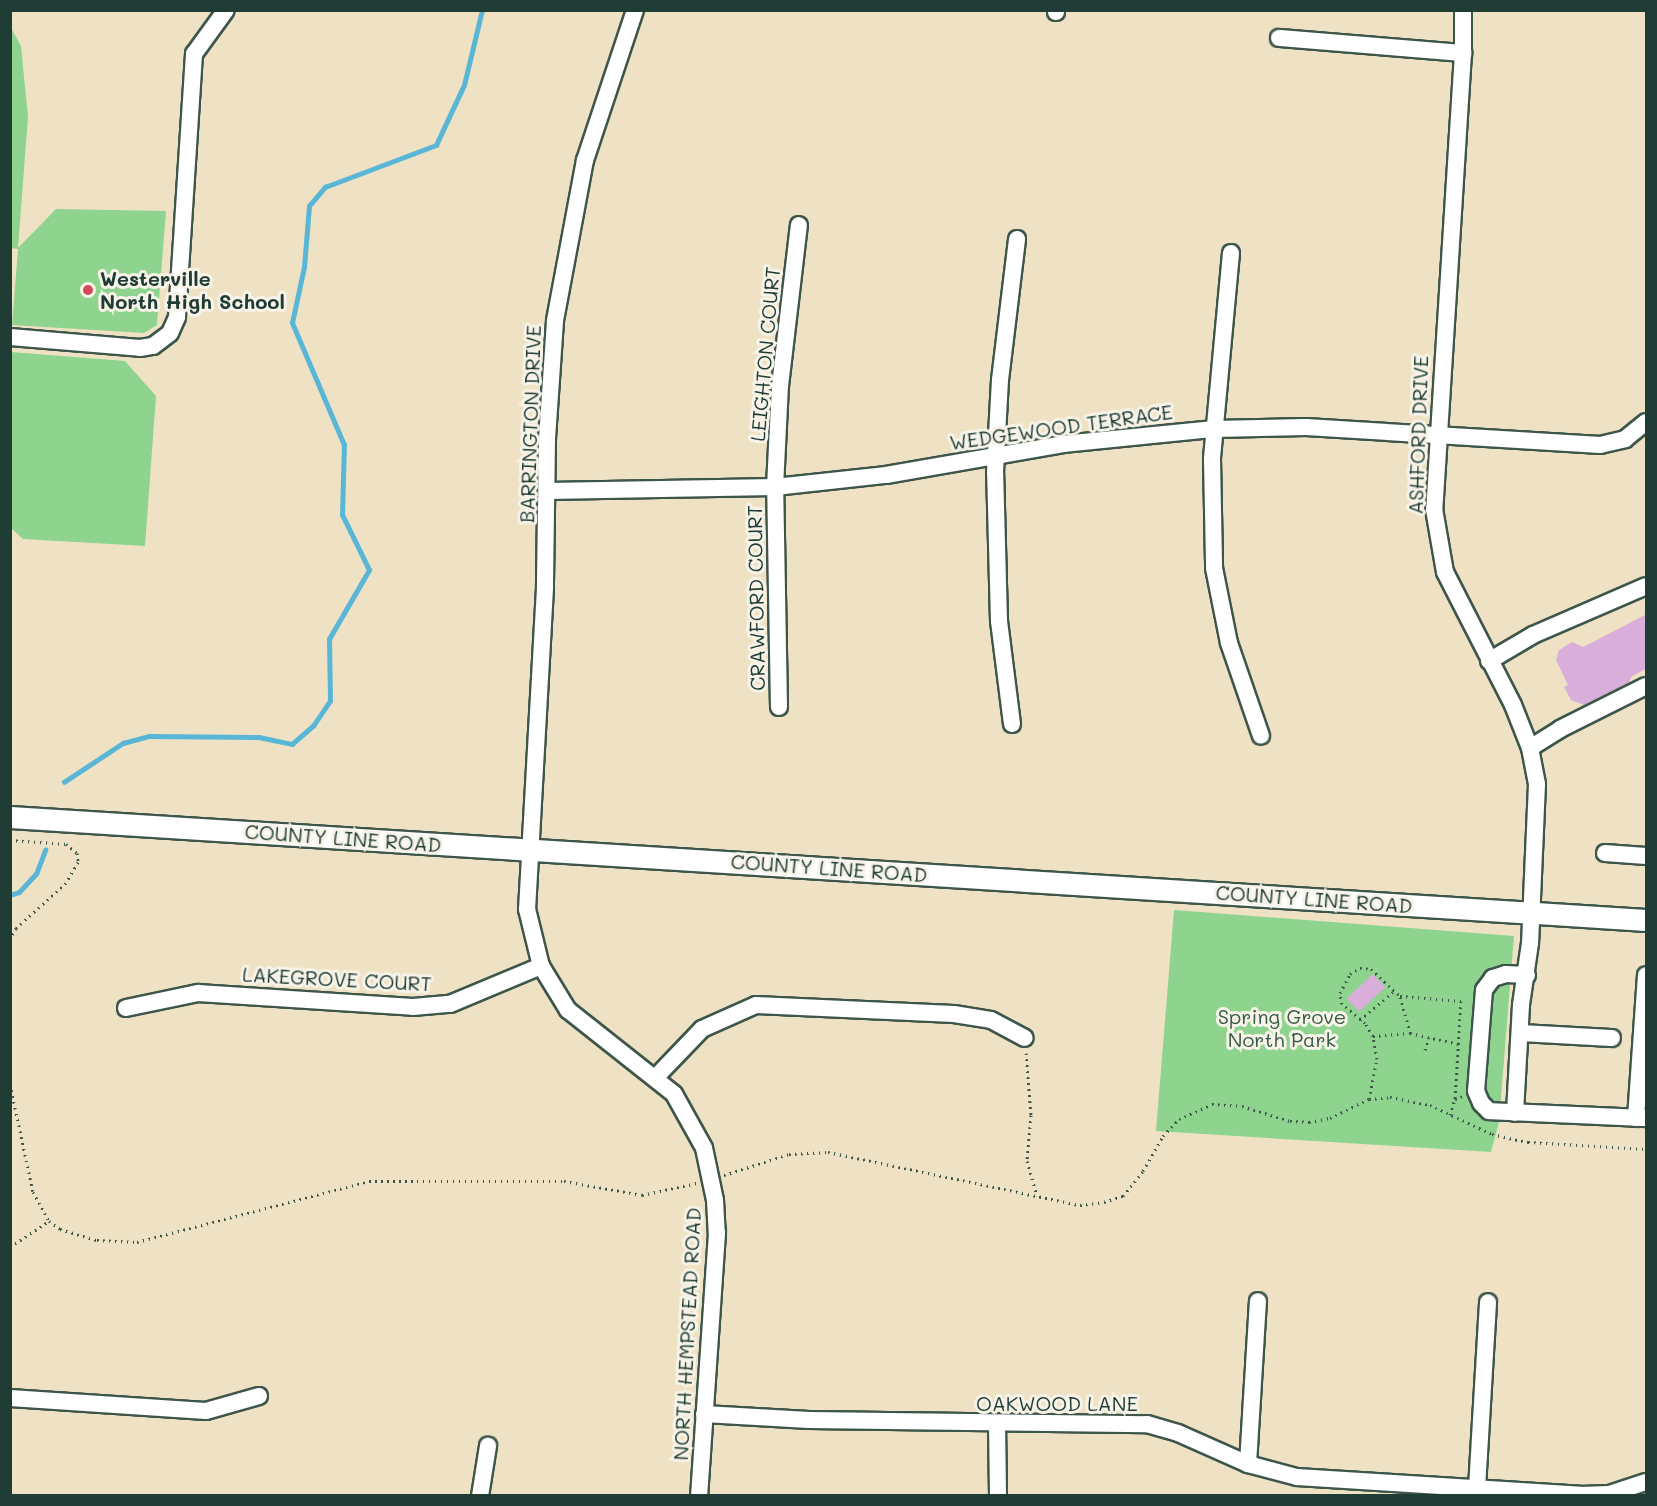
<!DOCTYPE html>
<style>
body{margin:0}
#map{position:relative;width:1657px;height:1506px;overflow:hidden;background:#efe2c4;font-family:Mali,sans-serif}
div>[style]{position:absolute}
.green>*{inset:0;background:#8ed48f}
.stream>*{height:4.5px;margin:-2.25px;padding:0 2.25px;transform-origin:2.25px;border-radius:2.25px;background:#59b6d7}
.building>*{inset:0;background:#d9aedb;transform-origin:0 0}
.path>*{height:3px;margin-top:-1.5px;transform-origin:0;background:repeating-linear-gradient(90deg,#3e564a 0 1.5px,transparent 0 6px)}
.roads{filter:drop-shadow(2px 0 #3e564a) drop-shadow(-2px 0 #3e564a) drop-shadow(0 2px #3e564a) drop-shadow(0 -2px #3e564a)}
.minor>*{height:16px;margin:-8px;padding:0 8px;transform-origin:8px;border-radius:8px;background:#fff}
.major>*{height:21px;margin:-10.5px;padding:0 10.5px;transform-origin:10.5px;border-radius:10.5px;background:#fff}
.dots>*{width:16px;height:16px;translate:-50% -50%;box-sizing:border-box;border:3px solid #f7f3e8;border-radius:50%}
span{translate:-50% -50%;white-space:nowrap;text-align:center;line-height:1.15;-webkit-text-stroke:6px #f7f3e8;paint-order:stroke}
.poi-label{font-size:20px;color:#1f3d34;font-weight:700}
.left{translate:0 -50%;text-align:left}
.street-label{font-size:20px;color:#1f3d34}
.park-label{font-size:20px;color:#355b46}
.frame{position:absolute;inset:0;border:12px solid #1f3d34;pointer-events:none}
</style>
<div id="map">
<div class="green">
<div style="clip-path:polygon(11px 28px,21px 46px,28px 117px,18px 248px,56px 209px,166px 211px,157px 325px,144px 333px,12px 325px,18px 249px,10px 248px)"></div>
<div style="clip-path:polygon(11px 352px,125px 361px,156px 396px,145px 546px,23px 539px,11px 528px)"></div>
<div style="clip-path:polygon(1174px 910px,1514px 936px,1499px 1122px,1491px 1152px,1156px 1131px)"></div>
</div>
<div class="stream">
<div style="left:64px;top:782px;width:71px;rotate:-33.5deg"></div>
<div style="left:123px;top:743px;width:27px;rotate:-15deg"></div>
<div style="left:149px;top:736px;width:110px;rotate:0.5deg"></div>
<div style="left:259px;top:737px;width:34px;rotate:12deg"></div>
<div style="left:292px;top:744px;width:28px;rotate:-41deg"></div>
<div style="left:313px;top:726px;width:30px;rotate:-56deg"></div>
<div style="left:330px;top:701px;width:62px;rotate:-90.9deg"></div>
<div style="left:329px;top:639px;width:80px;rotate:-59.9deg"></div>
<div style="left:369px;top:570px;width:61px;rotate:-116.1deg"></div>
<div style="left:342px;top:515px;width:70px;rotate:-88.4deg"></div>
<div style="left:344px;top:445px;width:133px;rotate:-113.1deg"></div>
<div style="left:292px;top:323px;width:57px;rotate:-77.9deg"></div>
<div style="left:304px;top:267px;width:61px;rotate:-85.3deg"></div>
<div style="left:309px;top:206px;width:25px;rotate:-50deg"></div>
<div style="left:325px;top:187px;width:119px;rotate:-20.7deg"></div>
<div style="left:436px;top:145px;width:66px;rotate:-65deg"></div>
<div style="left:464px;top:85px;width:77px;rotate:-76.5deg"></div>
<div style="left:10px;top:895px;width:9px;rotate:-18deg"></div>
<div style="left:19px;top:892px;width:25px;rotate:-47deg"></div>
<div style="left:36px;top:874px;width:26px;rotate:-69deg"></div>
</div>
<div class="building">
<div style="clip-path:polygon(1647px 614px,1647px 668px,1631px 677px,1629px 683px,1584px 705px,1571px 700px,1564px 687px,1568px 685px,1556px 660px,1559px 650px,1572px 642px,1583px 647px)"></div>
<div style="left:1373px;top:974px;width:18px;height:36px;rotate:47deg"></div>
</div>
<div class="path">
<div style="left:10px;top:840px;width:56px;rotate:4.1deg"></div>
<div style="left:66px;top:844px;width:14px;rotate:39deg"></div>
<div style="left:77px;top:853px;width:9px;rotate:84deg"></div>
<div style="left:78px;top:862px;width:24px;rotate:120deg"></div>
<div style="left:66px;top:883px;width:67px;rotate:138deg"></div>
<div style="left:16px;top:928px;width:12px;rotate:121deg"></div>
<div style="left:1400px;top:997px;width:37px;rotate:74deg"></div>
<div style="left:1360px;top:1020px;width:43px;rotate:-40.3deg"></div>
<div style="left:1373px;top:1036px;width:37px;rotate:-5deg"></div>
<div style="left:1410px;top:1033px;width:50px;rotate:12.7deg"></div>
<div style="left:1425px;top:1050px;width:13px;rotate:-72deg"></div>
<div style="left:1026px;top:1053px;width:62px;rotate:85.4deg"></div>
<div style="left:1031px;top:1115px;width:46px;rotate:95deg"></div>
<div style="left:1027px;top:1161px;width:36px;rotate:74deg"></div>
<div style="left:10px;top:1084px;width:110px;rotate:78deg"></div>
<div style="left:33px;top:1192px;width:33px;rotate:61deg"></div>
<div style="left:49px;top:1221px;width:14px;rotate:36deg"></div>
<div style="left:60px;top:1229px;width:39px;rotate:17deg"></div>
<div style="left:97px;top:1240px;width:40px;rotate:2.9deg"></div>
<div style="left:137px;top:1242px;width:240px;rotate:-14.7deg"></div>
<div style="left:369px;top:1181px;width:195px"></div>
<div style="left:564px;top:1181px;width:79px;rotate:10.2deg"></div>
<div style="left:642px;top:1195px;width:56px;rotate:-12.3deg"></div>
<div style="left:1369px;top:1099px;width:41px;rotate:-78.7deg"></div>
<div style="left:1377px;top:1059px;width:23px;rotate:-100deg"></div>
<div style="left:1373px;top:1036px;width:15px;rotate:-122deg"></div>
<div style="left:1365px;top:1023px;width:30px;rotate:-140deg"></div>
<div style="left:1342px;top:1004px;width:11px;rotate:-100deg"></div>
<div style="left:1340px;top:993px;width:21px;rotate:-62deg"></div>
<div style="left:1350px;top:974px;width:12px;rotate:-31deg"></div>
<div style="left:1360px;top:968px;width:11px;rotate:5deg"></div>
<div style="left:1371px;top:969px;width:40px;rotate:43deg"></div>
<div style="left:1400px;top:996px;width:61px;rotate:4.7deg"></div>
<div style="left:1461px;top:1001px;width:98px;rotate:93.5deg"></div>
<div style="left:1450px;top:1115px;width:17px;rotate:-73deg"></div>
<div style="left:1455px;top:1099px;width:9px;rotate:-21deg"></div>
<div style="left:724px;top:1175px;width:68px;rotate:-17.9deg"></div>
<div style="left:789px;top:1154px;width:39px;rotate:-3deg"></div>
<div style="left:828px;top:1152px;width:258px;rotate:11.9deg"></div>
<div style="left:1080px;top:1205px;width:24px;rotate:-7deg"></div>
<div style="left:1104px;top:1202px;width:20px;rotate:-18deg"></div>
<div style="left:1123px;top:1196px;width:32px;rotate:-51deg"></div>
<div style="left:1143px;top:1171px;width:40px;rotate:-60.3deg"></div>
<div style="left:1163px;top:1136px;width:23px;rotate:-47deg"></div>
<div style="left:1179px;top:1119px;width:36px;rotate:-24deg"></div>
<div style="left:1212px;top:1104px;width:30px;rotate:4deg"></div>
<div style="left:1242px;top:1106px;width:50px;rotate:17.4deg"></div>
<div style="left:1290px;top:1121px;width:19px;rotate:3deg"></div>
<div style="left:1309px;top:1122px;width:21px;rotate:-11deg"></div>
<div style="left:1330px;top:1118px;width:43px;rotate:-26deg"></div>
<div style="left:1369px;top:1099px;width:21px;rotate:-5deg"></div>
<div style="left:1390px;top:1097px;width:41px;rotate:11.3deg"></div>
<div style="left:1430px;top:1105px;width:68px;rotate:25.1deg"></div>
<div style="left:1492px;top:1134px;width:37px;rotate:13deg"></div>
<div style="left:1528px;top:1142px;width:118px;rotate:3.4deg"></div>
<div style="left:10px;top:1247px;width:47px;rotate:-33.7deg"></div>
</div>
<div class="roads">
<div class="minor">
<div style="left:635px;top:10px;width:158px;rotate:108.4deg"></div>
<div style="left:585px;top:160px;width:164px;rotate:100.6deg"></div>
<div style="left:555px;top:321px;width:118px;rotate:93.9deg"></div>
<div style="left:547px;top:439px;width:149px;rotate:90.8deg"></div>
<div style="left:545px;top:588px;width:322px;rotate:93.2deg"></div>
<div style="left:527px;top:909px;width:59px;rotate:76.2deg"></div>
<div style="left:541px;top:966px;width:52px;rotate:58.5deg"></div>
<div style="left:568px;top:1010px;width:135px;rotate:38.4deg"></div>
<div style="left:674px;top:1094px;width:62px;rotate:60.9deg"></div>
<div style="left:704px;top:1148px;width:53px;rotate:78.1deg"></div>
<div style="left:715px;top:1200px;width:33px;rotate:87deg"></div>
<div style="left:717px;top:1233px;width:264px;rotate:93.9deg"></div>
<div style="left:1463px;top:10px;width:43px;rotate:90deg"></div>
<div style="left:1463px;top:53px;width:457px;rotate:93.6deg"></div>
<div style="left:1434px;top:509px;width:64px;rotate:80.1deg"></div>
<div style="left:1445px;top:572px;width:149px;rotate:62.9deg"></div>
<div style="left:1513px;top:705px;width:46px;rotate:68.4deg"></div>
<div style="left:1530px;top:748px;width:37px;rotate:79deg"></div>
<div style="left:1537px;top:784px;width:159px;rotate:92.5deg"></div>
<div style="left:1530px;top:943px;width:63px;rotate:98.3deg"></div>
<div style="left:1521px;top:1005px;width:108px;rotate:93.2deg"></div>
<div style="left:1056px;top:12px;width:2px;rotate:-90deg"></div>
<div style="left:1279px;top:38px;width:185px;rotate:4.7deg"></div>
<div style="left:1231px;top:253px;width:207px;rotate:95.3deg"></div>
<div style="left:1212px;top:459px;width:109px;rotate:88.9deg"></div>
<div style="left:1214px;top:568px;width:76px;rotate:78.7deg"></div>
<div style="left:1229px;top:643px;width:98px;rotate:71deg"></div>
<div style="left:10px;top:337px;width:130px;rotate:4.8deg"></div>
<div style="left:140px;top:348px;width:13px;rotate:-9deg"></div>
<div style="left:153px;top:346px;width:21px;rotate:-37deg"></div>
<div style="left:170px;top:333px;width:17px;rotate:-66deg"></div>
<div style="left:177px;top:317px;width:264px;rotate:-86.3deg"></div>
<div style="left:194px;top:54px;width:54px;rotate:-54deg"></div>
<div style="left:547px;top:491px;width:228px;rotate:-1deg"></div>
<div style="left:775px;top:487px;width:112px;rotate:-6.2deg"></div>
<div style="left:886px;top:475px;width:180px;rotate:-9.9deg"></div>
<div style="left:1063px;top:444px;width:152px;rotate:-5.7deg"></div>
<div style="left:1214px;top:429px;width:92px;rotate:-1.2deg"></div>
<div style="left:1306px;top:427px;width:295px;rotate:3.5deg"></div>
<div style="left:1600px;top:445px;width:26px;rotate:-13deg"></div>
<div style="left:1625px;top:439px;width:27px;rotate:-39deg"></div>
<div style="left:1489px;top:661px;width:51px;rotate:-30.6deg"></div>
<div style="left:1533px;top:635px;width:123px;rotate:-23.4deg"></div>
<div style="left:779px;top:707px;width:220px;rotate:-91deg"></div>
<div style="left:775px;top:487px;width:101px;rotate:-87.2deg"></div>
<div style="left:780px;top:386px;width:162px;rotate:-83.3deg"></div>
<div style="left:1012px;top:724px;width:104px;rotate:-97.2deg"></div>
<div style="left:999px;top:621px;width:149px;rotate:-91.5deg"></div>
<div style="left:995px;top:472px;width:92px;rotate:-86.9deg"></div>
<div style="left:1000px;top:380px;width:142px;rotate:-83.1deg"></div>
<div style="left:1530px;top:748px;width:36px;rotate:-32deg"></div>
<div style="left:1560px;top:729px;width:96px;rotate:-26.6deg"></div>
<div style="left:1605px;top:853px;width:41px;rotate:4.2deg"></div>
<div style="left:1527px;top:975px;width:21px;rotate:-177deg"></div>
<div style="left:1506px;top:974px;width:14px;rotate:163deg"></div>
<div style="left:1493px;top:978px;width:15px;rotate:127deg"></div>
<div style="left:1484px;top:990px;width:101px;rotate:94.5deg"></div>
<div style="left:1476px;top:1091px;width:13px;rotate:67deg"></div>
<div style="left:1481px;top:1103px;width:11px;rotate:45deg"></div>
<div style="left:1489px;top:1111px;width:157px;rotate:2.6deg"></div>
<div style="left:126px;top:1008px;width:74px;rotate:-11.8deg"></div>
<div style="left:198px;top:993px;width:215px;rotate:3.7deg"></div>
<div style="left:413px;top:1007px;width:37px;rotate:-5deg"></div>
<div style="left:450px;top:1004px;width:99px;rotate:-22.7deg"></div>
<div style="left:1520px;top:1033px;width:92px;rotate:3.1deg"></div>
<div style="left:655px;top:1078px;width:68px;rotate:-46.2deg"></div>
<div style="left:702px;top:1029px;width:59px;rotate:-24deg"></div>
<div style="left:756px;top:1005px;width:198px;rotate:2.6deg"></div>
<div style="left:954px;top:1014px;width:37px;rotate:9deg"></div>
<div style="left:991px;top:1020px;width:38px;rotate:28deg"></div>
<div style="left:1636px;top:1118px;width:143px;rotate:-86deg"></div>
<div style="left:10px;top:1398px;width:196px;rotate:3.8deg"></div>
<div style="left:206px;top:1411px;width:55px;rotate:-15.8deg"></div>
<div style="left:704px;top:1414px;width:105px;rotate:3.3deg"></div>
<div style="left:809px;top:1420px;width:338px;rotate:0.7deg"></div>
<div style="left:1147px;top:1424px;width:32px;rotate:16deg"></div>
<div style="left:1178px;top:1433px;width:77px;rotate:23.9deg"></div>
<div style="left:1248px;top:1464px;width:51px;rotate:14.9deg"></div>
<div style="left:1297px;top:1477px;width:284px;rotate:3.6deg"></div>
<div style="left:1580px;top:1495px;width:29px;rotate:-2deg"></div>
<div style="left:1609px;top:1494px;width:39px;rotate:-18deg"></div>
<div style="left:997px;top:1423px;width:73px;rotate:89.2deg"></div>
<div style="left:1248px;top:1464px;width:163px;rotate:-86.5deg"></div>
<div style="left:1477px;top:1488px;width:186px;rotate:-86.6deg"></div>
<div style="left:480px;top:1496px;width:51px;rotate:-80.9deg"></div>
</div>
<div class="major">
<div style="left:10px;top:817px;width:1639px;rotate:3.6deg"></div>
</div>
</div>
<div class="dots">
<div style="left:88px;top:290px;background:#d1495b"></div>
</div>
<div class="poi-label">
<span class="left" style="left:100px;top:290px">Westerville<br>North High School</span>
</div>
<div class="street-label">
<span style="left:765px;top:354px;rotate:-85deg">LEIGHTON COURT</span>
<span style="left:530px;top:424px;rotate:-88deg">BARRINGTON DRIVE</span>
<span style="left:1061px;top:427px;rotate:-8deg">WEDGEWOOD TERRACE</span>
<span style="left:1418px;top:435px;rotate:-88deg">ASHFORD DRIVE</span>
<span style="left:756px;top:598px;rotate:-91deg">CRAWFORD COURT</span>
<span style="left:343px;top:838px;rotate:4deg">COUNTY LINE ROAD</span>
<span style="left:829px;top:868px;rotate:4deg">COUNTY LINE ROAD</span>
<span style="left:1314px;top:899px;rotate:4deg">COUNTY LINE ROAD</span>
<span style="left:337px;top:979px;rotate:3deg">LAKEGROVE COURT</span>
<span style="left:687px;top:1334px;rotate:-87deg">NORTH HEMPSTEAD ROAD</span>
<span style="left:1057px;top:1403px">OAKWOOD LANE</span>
</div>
<div class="park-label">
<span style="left:1282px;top:1028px">Spring Grove<br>North Park</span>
</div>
<div class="frame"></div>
</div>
